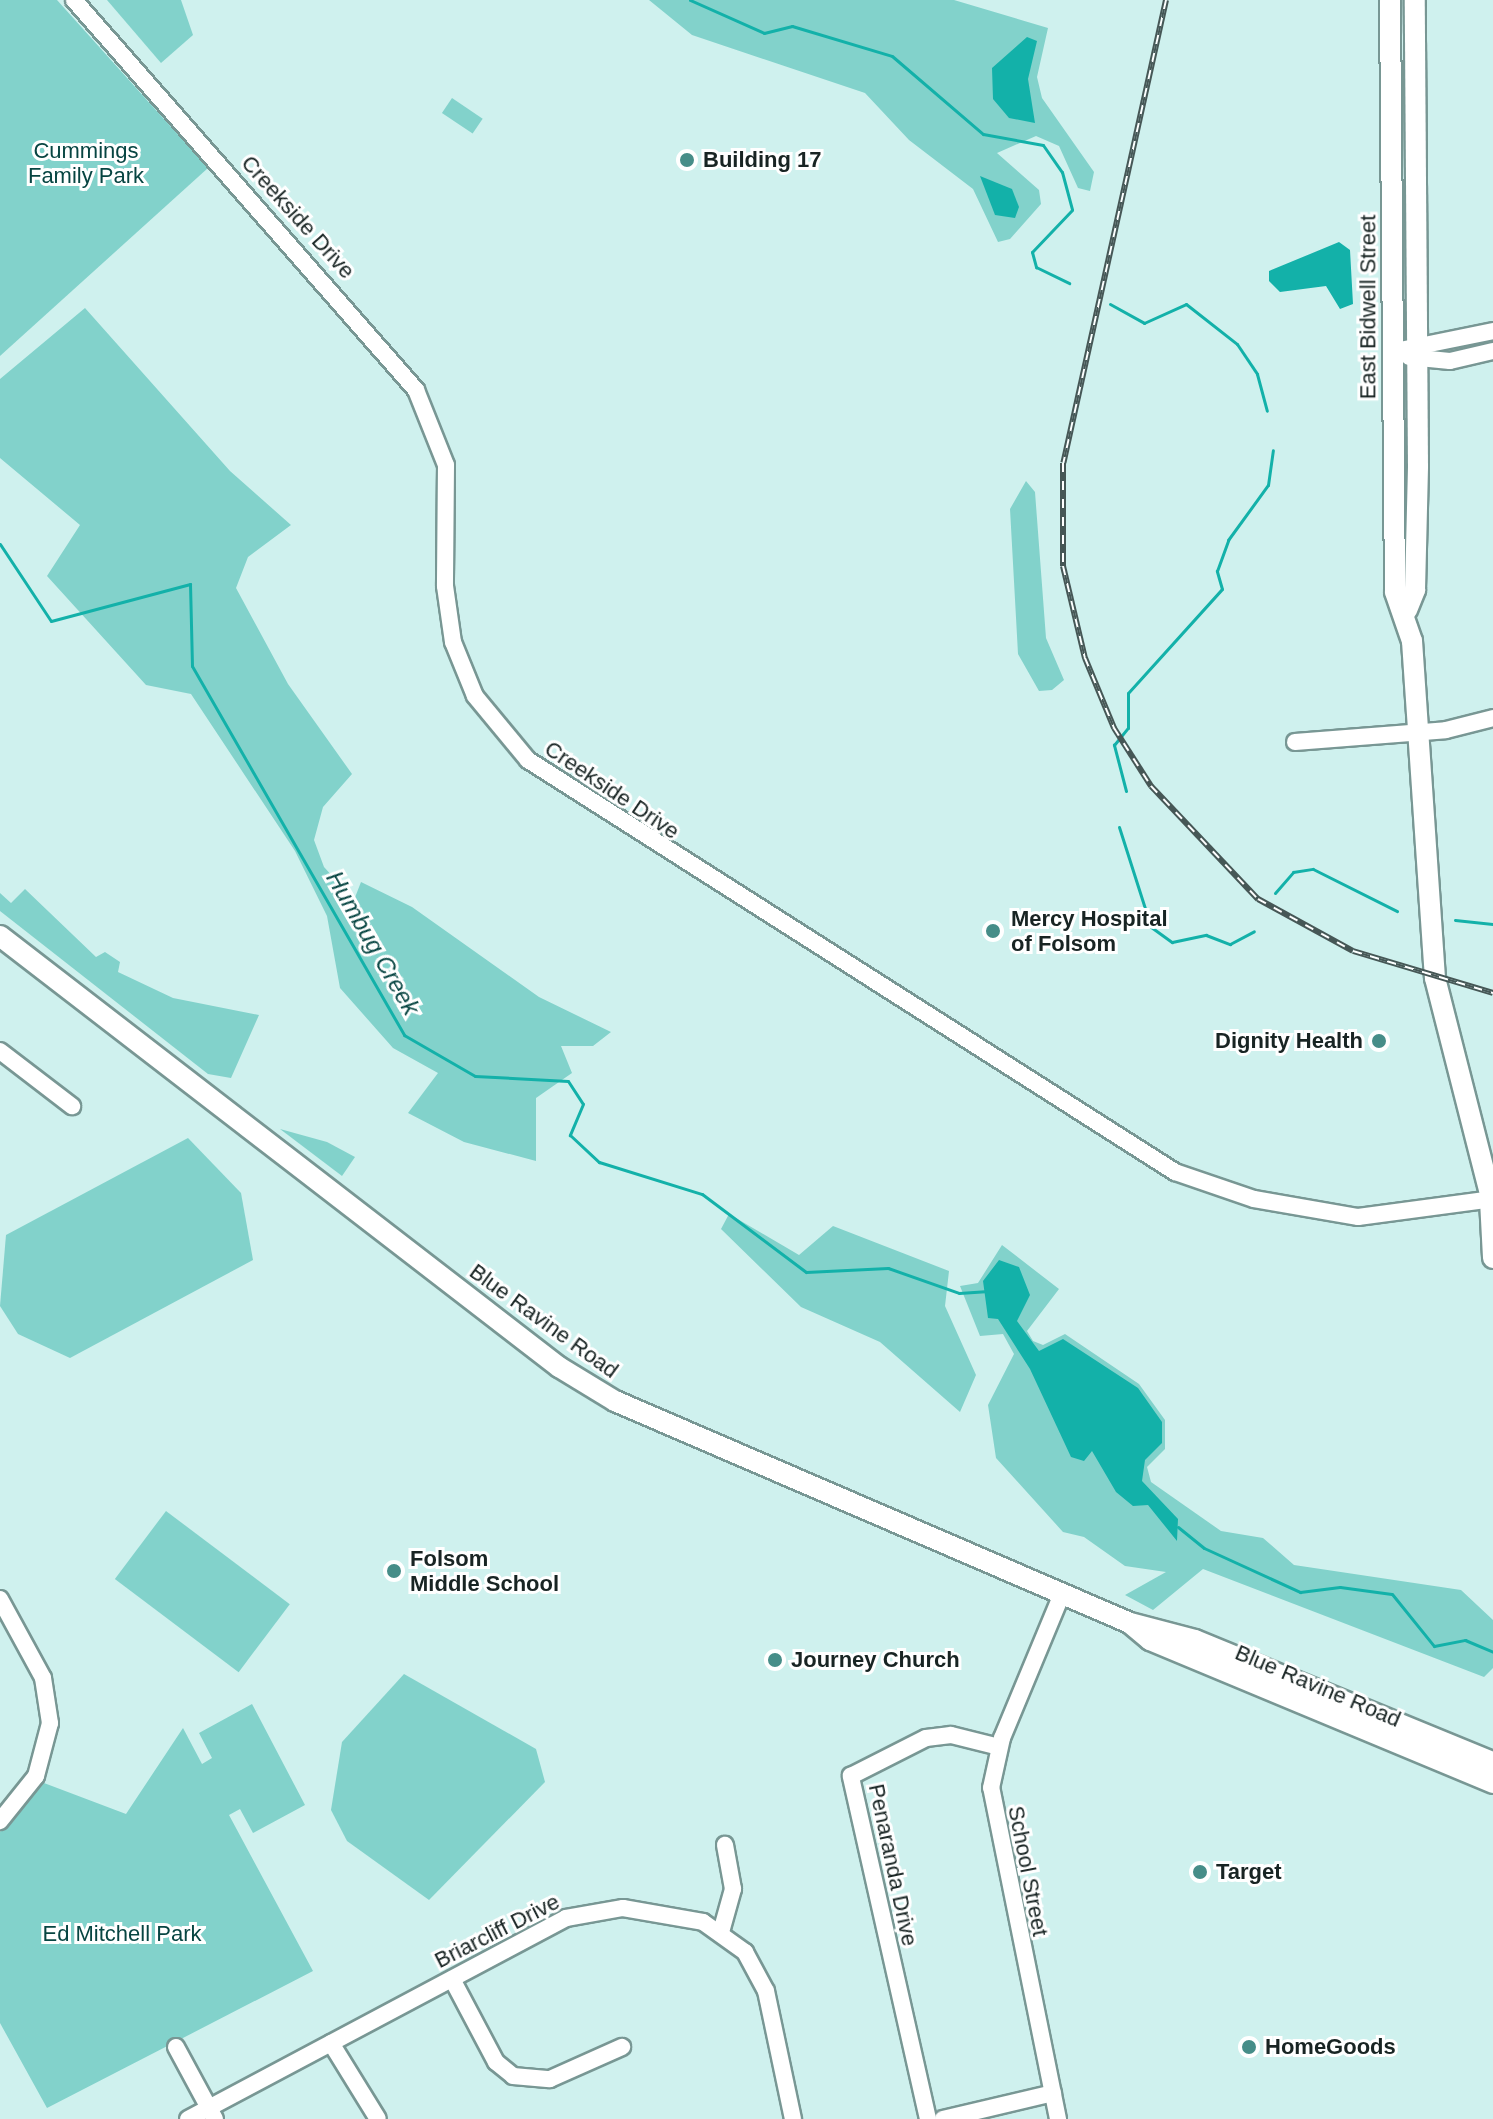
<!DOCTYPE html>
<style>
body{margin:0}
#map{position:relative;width:1493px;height:2119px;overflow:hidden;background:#cff1ee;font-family:Helvetica,sans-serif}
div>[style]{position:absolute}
.green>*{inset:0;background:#82d2cb;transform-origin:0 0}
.water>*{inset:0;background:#13b1a9}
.stream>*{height:3px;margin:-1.5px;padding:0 1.5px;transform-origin:1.5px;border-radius:1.5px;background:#13b1a9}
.roads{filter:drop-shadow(2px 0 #789794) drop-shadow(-2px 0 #789794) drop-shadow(0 2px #789794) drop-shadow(0 -2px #789794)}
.minor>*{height:16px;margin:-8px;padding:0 8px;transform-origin:8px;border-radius:8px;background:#fff}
.major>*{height:20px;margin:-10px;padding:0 10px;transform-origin:10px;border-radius:10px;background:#fff}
.rail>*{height:6px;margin-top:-3px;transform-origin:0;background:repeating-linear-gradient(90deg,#fff 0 9px,#465756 0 18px);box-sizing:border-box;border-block:2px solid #465756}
.dots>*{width:22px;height:22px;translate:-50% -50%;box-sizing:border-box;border:4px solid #fff;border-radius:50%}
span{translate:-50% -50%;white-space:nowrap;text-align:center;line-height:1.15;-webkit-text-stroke:6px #fff;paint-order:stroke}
.park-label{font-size:22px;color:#074542}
.poi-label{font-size:22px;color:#182423;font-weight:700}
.left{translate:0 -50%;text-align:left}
.right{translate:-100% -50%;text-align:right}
.street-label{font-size:22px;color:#182423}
.water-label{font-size:24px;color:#084643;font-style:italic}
</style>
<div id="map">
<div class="green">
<div style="clip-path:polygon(0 0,57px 0,208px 168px,0 356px)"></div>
<div style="clip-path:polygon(107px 0,181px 0,193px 35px,161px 63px)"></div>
<div style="clip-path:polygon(649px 0,954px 0,1048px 28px,1037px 77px,1042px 98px,1094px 172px,1090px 191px,1078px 188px,1059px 146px,1036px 136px,997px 153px,1039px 190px,1041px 204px,1010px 239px,998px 242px,973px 189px,909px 140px,865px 93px,692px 35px)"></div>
<div style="left:452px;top:98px;width:37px;height:18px;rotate:34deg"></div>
<div style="clip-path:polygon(85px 308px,230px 471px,291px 525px,248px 557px,236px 588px,288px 684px,352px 774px,323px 807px,314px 840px,324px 867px,354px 900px,361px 882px,412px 907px,539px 997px,611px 1032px,593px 1046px,561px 1046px,572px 1073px,536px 1098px,536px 1161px,464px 1142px,408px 1113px,438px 1073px,393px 1048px,340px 988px,327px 916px,295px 851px,191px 694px,146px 685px,47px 576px,80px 525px,0 458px,0 379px)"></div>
<div style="clip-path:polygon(1026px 481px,1035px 492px,1046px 638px,1064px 680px,1052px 690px,1039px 691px,1018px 654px,1010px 509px)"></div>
<div style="clip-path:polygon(25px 889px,96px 957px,105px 952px,120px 962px,118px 972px,173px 998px,259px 1015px,231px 1078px,208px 1074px,0 911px,0 893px,11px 903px)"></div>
<div style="clip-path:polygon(280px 1129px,327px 1142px,355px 1157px,342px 1176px)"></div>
<div style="clip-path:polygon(188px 1138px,241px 1193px,253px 1260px,70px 1358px,18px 1334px,0 1306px,6px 1235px)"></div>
<div style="clip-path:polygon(729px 1214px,799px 1255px,833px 1226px,949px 1271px,945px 1306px,976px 1375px,960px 1412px,880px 1342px,801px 1307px,721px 1229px)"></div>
<div style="clip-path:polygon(1002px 1245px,1059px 1289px,1027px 1331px,1033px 1341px,1043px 1345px,1065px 1334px,1139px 1384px,1165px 1420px,1165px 1449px,1147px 1467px,1151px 1482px,1221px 1531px,1263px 1538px,1294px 1565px,1461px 1590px,1493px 1620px,1493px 1668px,1484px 1677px,1203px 1569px,1153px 1610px,1125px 1595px,1166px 1572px,1125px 1566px,1084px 1537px,1063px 1532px,996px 1458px,988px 1405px,1014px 1354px,1003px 1334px,980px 1336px,960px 1286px,978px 1283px)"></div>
<div style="left:166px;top:1511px;width:155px;height:85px;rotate:37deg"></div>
<div style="clip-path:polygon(404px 1674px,536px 1749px,545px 1782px,429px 1900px,347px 1841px,331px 1810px,342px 1742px)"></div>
<div style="clip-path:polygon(252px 1704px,305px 1805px,253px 1833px,240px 1809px,229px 1815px,313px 1971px,47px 2108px,0 2023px,0 1832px,44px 1783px,126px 1814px,183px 1728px,202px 1764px,212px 1758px,199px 1733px)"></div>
</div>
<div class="water">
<div style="clip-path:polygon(1027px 37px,1037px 41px,1028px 79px,1035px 123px,1009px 118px,993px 99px,992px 68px)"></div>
<div style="clip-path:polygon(980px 176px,1012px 189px,1019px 207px,1015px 218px,995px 215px)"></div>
<div style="clip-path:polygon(1339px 242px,1350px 250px,1353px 304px,1340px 309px,1326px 286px,1280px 292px,1269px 281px,1269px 271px)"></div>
<div style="clip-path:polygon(999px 1260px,1019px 1267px,1030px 1295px,1017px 1321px,1039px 1351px,1063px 1339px,1138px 1388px,1162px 1422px,1162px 1443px,1145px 1460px,1142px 1481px,1178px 1519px,1177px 1541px,1148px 1505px,1133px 1506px,1116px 1492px,1092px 1451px,1084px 1461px,1071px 1457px,1030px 1369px,998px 1319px,988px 1318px,983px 1281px)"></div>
</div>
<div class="stream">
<div style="left:690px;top:0;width:81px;rotate:24deg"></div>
<div style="left:764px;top:33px;width:29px;rotate:-14deg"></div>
<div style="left:792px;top:26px;width:104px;rotate:16.7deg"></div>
<div style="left:892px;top:56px;width:120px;rotate:40.6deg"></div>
<div style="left:983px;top:134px;width:61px;rotate:10.4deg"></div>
<div style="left:1043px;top:145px;width:33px;rotate:55deg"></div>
<div style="left:1062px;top:172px;width:39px;rotate:75deg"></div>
<div style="left:1072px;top:210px;width:58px;rotate:133.6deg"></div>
<div style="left:1032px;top:252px;width:16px;rotate:75deg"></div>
<div style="left:1036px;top:267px;width:37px;rotate:26deg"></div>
<div style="left:1110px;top:304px;width:39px;rotate:29deg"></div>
<div style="left:1144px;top:323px;width:46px;rotate:-24.3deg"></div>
<div style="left:1186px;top:304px;width:65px;rotate:38.1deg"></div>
<div style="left:1237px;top:344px;width:36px;rotate:56deg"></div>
<div style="left:1257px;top:374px;width:38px;rotate:75deg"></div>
<div style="left:0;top:544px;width:92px;rotate:56.5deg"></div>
<div style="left:51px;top:621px;width:144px;rotate:-14.9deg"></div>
<div style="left:190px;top:584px;width:82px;rotate:88.6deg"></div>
<div style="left:192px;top:666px;width:426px;rotate:60.1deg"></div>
<div style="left:404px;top:1035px;width:82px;rotate:30deg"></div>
<div style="left:475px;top:1076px;width:93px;rotate:3.1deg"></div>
<div style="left:568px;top:1081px;width:27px;rotate:57deg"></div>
<div style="left:583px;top:1104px;width:34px;rotate:113deg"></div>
<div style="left:570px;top:1135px;width:40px;rotate:43deg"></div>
<div style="left:599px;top:1162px;width:108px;rotate:17.3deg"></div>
<div style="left:702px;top:1194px;width:130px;rotate:36.9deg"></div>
<div style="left:806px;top:1272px;width:82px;rotate:-2.8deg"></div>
<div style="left:888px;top:1268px;width:75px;rotate:19.4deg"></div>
<div style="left:959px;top:1293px;width:26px;rotate:-4deg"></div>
<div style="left:1126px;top:791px;width:48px;rotate:-104.6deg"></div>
<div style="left:1114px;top:745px;width:22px;rotate:-51deg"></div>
<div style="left:1128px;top:728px;width:35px;rotate:-90deg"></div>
<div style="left:1128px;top:693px;width:140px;rotate:-47.9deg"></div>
<div style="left:1222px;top:589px;width:19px;rotate:-106deg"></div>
<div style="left:1217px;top:571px;width:33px;rotate:-70deg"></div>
<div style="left:1228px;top:540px;width:68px;rotate:-54deg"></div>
<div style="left:1268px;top:485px;width:35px;rotate:-82deg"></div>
<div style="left:1119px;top:827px;width:105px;rotate:72.3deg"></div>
<div style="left:1151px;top:927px;width:26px;rotate:36deg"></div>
<div style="left:1172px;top:942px;width:35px;rotate:-12deg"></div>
<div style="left:1206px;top:935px;width:26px;rotate:21deg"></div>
<div style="left:1230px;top:944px;width:27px;rotate:-28deg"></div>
<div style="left:1275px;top:893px;width:28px;rotate:-49deg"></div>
<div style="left:1293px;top:872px;width:20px;rotate:-9deg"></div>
<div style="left:1313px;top:869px;width:94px;rotate:26.6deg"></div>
<div style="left:1455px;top:920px;width:38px;rotate:6deg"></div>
<div style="left:1178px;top:1527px;width:33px;rotate:39deg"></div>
<div style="left:1204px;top:1548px;width:106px;rotate:24.6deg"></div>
<div style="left:1300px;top:1592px;width:40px;rotate:-7.1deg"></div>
<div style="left:1340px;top:1587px;width:52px;rotate:7.7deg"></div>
<div style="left:1392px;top:1594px;width:67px;rotate:51.1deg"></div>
<div style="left:1434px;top:1646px;width:32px;rotate:-11deg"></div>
<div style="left:1465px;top:1640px;width:30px;rotate:23deg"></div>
</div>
<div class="roads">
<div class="minor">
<div style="left:74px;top:0;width:519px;rotate:48.75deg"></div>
<div style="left:416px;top:390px;width:81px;rotate:68.2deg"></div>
<div style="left:446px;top:465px;width:121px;rotate:90.5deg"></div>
<div style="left:445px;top:586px;width:57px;rotate:81.9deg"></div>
<div style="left:453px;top:642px;width:58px;rotate:67.8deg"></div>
<div style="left:475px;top:696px;width:83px;rotate:50.4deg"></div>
<div style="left:528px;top:760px;width:767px;rotate:32.49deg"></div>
<div style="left:1175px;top:1172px;width:83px;rotate:18.9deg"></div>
<div style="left:1254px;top:1199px;width:106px;rotate:9.8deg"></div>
<div style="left:1358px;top:1217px;width:136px;rotate:-7.6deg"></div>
<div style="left:1395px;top:351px;width:100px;rotate:-11.5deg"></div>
<div style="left:1409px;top:357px;width:41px;rotate:5.6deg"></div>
<div style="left:1450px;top:361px;width:44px;rotate:-13.1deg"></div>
<div style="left:1295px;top:742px;width:151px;rotate:-4.5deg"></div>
<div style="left:1446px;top:730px;width:49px;rotate:-14.3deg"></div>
<div style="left:0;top:1051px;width:91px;rotate:37.4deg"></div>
<div style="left:0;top:1599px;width:90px;rotate:61.4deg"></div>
<div style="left:43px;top:1678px;width:46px;rotate:81.2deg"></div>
<div style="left:50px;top:1723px;width:55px;rotate:104.8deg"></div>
<div style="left:36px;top:1776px;width:58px;rotate:128.7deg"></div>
<div style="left:721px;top:1932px;width:45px;rotate:-74.4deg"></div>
<div style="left:733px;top:1889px;width:45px;rotate:-100.3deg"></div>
<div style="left:452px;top:1979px;width:94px;rotate:62.1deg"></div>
<div style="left:496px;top:2062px;width:22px;rotate:39deg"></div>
<div style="left:513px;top:2076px;width:37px;rotate:5deg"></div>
<div style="left:550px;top:2079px;width:79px;rotate:-24deg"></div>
<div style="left:331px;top:2043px;width:89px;rotate:58.3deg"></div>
<div style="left:176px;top:2047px;width:82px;rotate:61.6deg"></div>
<div style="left:188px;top:2119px;width:428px;rotate:-28deg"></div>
<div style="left:566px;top:1918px;width:58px;rotate:-10deg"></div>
<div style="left:623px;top:1908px;width:81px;rotate:9.9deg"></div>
<div style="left:703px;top:1922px;width:52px;rotate:35.5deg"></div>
<div style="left:745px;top:1952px;width:44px;rotate:61.7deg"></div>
<div style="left:766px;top:1991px;width:131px;rotate:78.1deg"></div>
<div style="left:928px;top:2119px;width:352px;rotate:-102.7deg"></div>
<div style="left:851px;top:1776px;width:84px;rotate:-26.9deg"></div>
<div style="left:926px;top:1738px;width:25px;rotate:-7deg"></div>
<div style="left:951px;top:1735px;width:49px;rotate:14deg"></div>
<div style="left:943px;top:2119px;width:113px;rotate:-13.3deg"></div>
<div style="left:1058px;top:2119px;width:338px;rotate:-101.4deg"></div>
<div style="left:991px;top:1788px;width:51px;rotate:-77.6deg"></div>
<div style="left:1002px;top:1738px;width:156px;rotate:-67.4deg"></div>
</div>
<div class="major">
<div style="left:1390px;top:0;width:592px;rotate:89.52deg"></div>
<div style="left:1395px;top:592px;width:52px;rotate:70.9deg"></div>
<div style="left:1412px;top:641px;width:338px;rotate:86.1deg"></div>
<div style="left:1435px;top:978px;width:234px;rotate:75.7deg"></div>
<div style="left:1407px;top:610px;width:22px;rotate:-68deg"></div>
<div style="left:1415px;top:590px;width:123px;rotate:-88.6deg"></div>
<div style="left:1418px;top:467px;width:467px;rotate:-90.4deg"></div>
<div style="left:0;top:936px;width:706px;rotate:37.63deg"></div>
<div style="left:559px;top:1367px;width:66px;rotate:31.3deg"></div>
<div style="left:615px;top:1401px;width:561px;rotate:23.32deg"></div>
<div style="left:1130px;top:1623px;width:67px;rotate:14.7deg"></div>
<div style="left:1195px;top:1640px;width:322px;rotate:22.3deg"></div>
<div style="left:1490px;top:1200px;width:58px;rotate:87deg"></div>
<div style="left:1131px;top:1624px;width:25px;rotate:40deg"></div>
<div style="left:1150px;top:1640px;width:372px;rotate:22.6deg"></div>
</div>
</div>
<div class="rail">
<div style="left:1166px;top:0;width:474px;rotate:102.5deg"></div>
<div style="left:1063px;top:463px;width:103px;rotate:90deg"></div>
<div style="left:1063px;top:566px;width:95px;rotate:76.6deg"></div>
<div style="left:1085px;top:658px;width:76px;rotate:67.5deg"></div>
<div style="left:1114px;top:728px;width:69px;rotate:57.5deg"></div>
<div style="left:1151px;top:786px;width:156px;rotate:46.6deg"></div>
<div style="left:1258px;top:899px;width:108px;rotate:28.7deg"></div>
<div style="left:1353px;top:951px;width:146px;rotate:16.7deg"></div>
</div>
<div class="dots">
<div style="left:687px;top:160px;background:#468d88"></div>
<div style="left:993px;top:931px;background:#468d88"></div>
<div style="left:1379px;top:1041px;background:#468d88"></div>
<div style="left:394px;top:1571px;background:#468d88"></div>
<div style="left:775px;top:1660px;background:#468d88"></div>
<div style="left:1200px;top:1872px;background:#468d88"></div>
<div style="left:1249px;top:2047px;background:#468d88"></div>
</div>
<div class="park-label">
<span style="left:86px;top:163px">Cummings<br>Family Park</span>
<span style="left:122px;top:1934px">Ed Mitchell Park</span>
</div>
<div class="poi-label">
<span class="left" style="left:703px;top:160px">Building 17</span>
<span class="left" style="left:1011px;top:931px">Mercy Hospital<br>of Folsom</span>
<span class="right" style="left:1363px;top:1041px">Dignity Health</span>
<span class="left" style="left:410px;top:1571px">Folsom<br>Middle School</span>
<span class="left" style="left:791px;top:1660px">Journey Church</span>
<span class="left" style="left:1216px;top:1872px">Target</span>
<span class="left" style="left:1265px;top:2047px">HomeGoods</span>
</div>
<div class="street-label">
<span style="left:298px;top:217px;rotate:48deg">Creekside Drive</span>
<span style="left:1368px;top:307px;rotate:-90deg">East Bidwell Street</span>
<span style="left:612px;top:790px;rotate:34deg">Creekside Drive</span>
<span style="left:544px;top:1321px;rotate:36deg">Blue Ravine Road</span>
<span style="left:1318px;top:1686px;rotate:23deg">Blue Ravine Road</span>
<span style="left:893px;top:1865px;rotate:78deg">Penaranda Drive</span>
<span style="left:1028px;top:1871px;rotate:79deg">School Street</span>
<span style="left:497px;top:1931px;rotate:-27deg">Briarcliff Drive</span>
</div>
<div class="water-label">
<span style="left:373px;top:943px;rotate:60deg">Humbug Creek</span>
</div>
</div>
